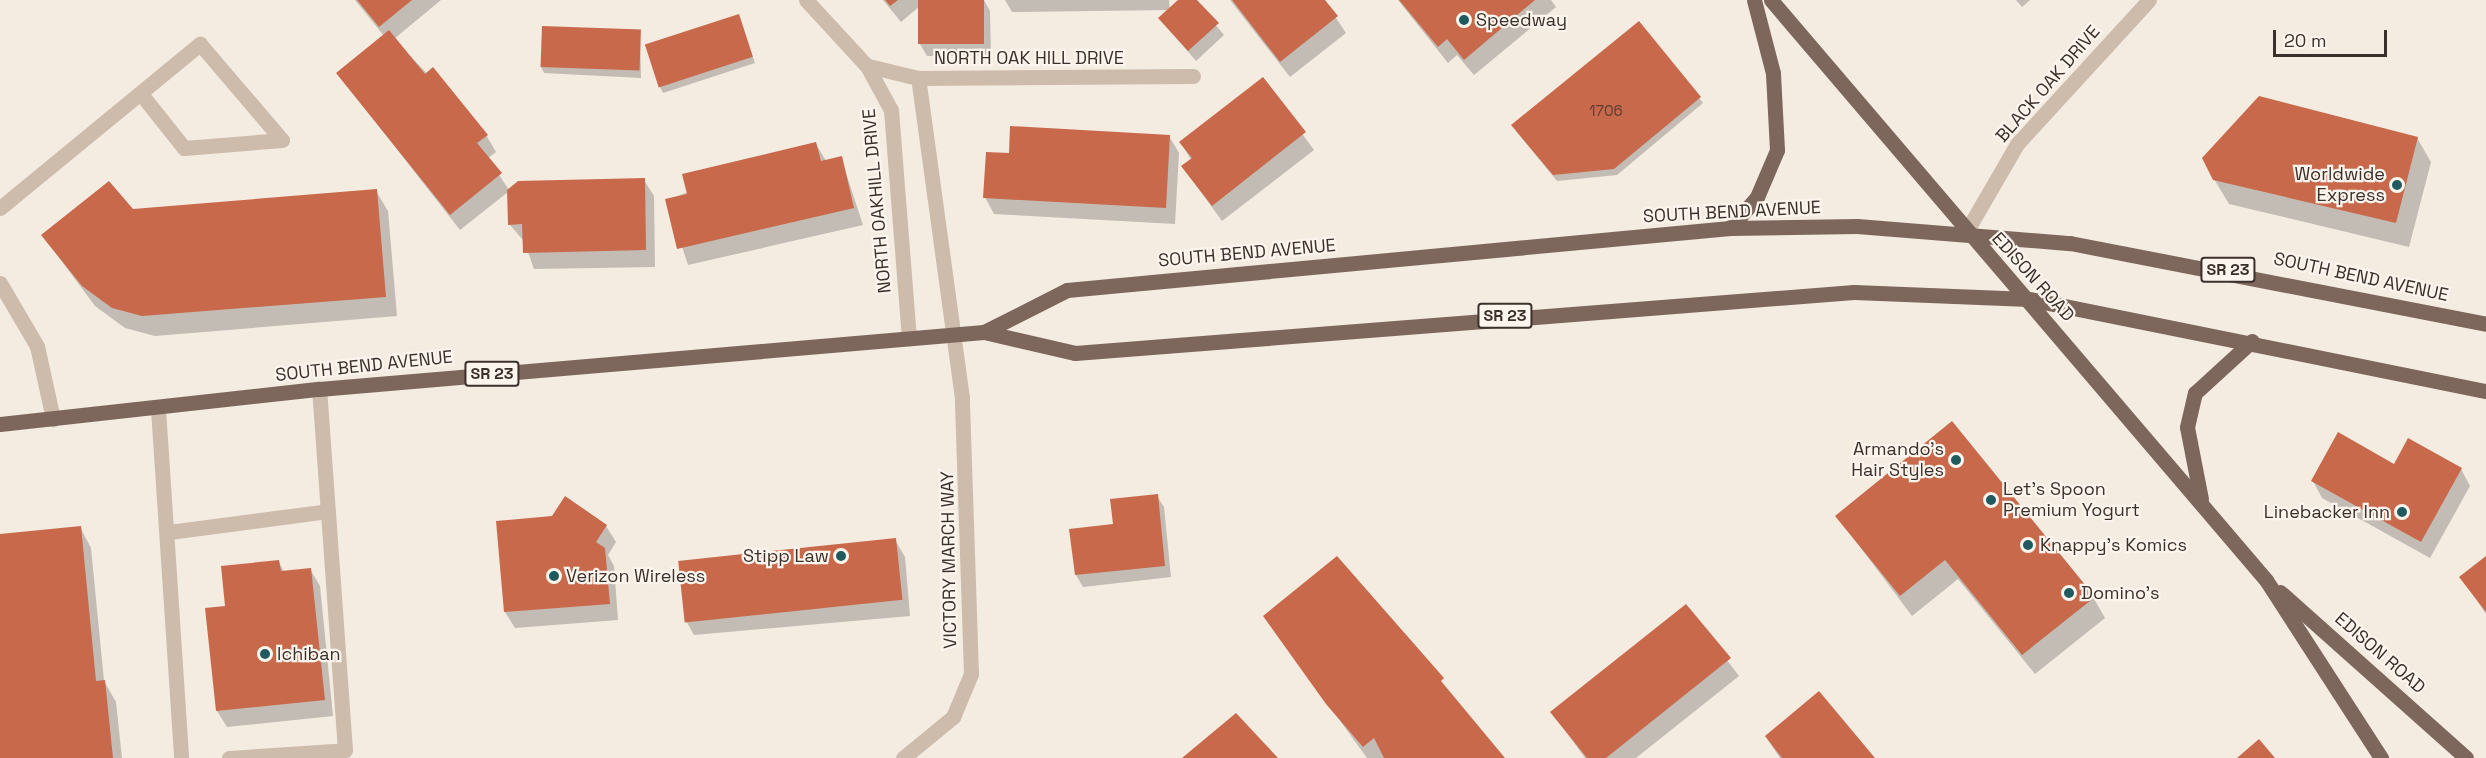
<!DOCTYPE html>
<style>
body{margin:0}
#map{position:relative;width:2486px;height:758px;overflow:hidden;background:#f4ebe1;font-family:"Space Grotesk",sans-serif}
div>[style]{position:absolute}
.shadow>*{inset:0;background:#0003}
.building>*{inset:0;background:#c8694b;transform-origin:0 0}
.minor>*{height:15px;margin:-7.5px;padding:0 7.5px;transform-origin:7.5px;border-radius:7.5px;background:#cdbbac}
.major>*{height:15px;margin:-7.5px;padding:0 7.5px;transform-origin:7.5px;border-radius:7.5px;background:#7d675c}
.dots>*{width:16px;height:16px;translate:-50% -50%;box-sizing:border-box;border:3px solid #fbf5ee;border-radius:50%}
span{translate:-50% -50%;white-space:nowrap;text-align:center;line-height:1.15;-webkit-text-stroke:4.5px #fbf5ee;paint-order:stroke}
.number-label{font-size:15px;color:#5e3e33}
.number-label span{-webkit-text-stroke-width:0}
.shield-label span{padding:2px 4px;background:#fbf5ee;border:2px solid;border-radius:4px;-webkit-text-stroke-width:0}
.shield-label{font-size:16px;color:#3b302b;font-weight:700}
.poi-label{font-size:18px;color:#3b302b}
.left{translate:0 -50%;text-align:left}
.right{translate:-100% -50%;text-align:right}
.street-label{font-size:18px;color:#3b302b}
.scale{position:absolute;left:2273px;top:30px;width:114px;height:27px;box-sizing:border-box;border:3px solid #3b302b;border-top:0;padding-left:8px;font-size:18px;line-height:21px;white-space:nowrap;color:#3b302b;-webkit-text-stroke:4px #fbf5ee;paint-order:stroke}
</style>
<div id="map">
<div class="shadow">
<div style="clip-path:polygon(355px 0,441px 0,394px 39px,486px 135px,496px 152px,488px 158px,509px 190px,644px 180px,654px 196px,655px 267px,534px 269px,524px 241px,509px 224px,508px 192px,460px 230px,338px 74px,384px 36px)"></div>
<div style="clip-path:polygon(883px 0,984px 0,990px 11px,991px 55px,927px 56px,920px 44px,920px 6px,901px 22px)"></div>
<div style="clip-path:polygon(1005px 0,1169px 0,1170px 10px,1180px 0,1195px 0,1224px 35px,1196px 61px,1160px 19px,1169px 10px,1012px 12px)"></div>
<div style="clip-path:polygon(1230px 0,1324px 0,1346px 33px,1290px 77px)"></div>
<div style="clip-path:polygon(1398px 0,1551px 0,1556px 7px,1474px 75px,1457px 55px,1448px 63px)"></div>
<div style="clip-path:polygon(2016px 0,2030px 0,2022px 7px)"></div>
<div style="clip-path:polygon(738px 16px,755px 63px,663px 93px,660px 87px)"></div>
<div style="clip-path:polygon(1638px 23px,1703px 103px,1617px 175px,1557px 181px,1516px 131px)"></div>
<div style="clip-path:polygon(640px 32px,641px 78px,544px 73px,541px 67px)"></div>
<div style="clip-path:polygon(1263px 80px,1314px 150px,1222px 221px,1182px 166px,1191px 160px,1181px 143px)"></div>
<div style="clip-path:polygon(1169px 136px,1179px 153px,1175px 224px,994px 214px,985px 197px,1010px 155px)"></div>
<div style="clip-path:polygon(2417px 138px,2431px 162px,2409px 247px,2229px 204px,2214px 179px)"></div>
<div style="clip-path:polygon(816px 144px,826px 161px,841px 158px,863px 225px,688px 265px,667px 200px)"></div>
<div style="clip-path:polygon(376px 191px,388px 211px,397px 316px,155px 336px,125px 328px,95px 306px,43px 236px,133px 211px)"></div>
<div style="clip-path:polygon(2395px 466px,2461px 469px,2470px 486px,2430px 558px,2322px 498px,2313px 481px)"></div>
<div style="clip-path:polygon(1157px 496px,1164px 507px,1171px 577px,1083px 587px,1076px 575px,1115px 526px)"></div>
<div style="clip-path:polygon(1837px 516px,2093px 597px,2105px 618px,2035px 674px,1958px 579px,1912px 616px)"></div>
<div style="clip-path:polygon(553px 518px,606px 526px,616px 542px,608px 555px,614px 566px,618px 620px,515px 628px,505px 612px)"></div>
<div style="clip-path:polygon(80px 527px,91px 548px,104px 681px,116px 702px,122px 758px,0 758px,0 535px)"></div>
<div style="clip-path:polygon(895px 540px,905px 557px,910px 616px,694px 635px,685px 619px)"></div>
<div style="clip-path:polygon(2486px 558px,2486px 614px,2461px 577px)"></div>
<div style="clip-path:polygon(279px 562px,284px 572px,310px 569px,320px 586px,333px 716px,227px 727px,217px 711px,227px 607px)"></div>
<div style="clip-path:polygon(1686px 606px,1739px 676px,1636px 758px,1585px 758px,1552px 712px)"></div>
<div style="clip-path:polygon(1265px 617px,1503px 758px,1367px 758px)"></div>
<div style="clip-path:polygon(1766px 737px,1873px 758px,1780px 758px)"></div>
</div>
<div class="building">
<div style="clip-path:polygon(357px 0,412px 0,379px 27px)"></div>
<div style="clip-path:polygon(885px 0,898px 0,890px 6px)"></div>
<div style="left:918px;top:0;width:66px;height:44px"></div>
<div style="clip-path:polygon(1178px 0,1197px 0,1219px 23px,1188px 51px,1158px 18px)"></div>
<div style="clip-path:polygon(1232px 0,1325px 0,1338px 16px,1280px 62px)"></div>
<div style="clip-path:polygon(1399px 0,1535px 0,1464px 60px,1447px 39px,1438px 47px)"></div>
<div style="left:739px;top:14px;width:45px;height:99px;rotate:72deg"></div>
<div style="clip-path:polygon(1639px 21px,1701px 97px,1614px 169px,1553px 175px,1511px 125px)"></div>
<div style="left:542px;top:26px;width:99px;height:41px;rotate:2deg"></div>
<div style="clip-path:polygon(389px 30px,425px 74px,433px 67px,488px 135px,477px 143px,502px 173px,450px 215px,336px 73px)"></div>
<div style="clip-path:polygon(1263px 77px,1306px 132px,1212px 206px,1181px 166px,1192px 158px,1179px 142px)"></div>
<div style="clip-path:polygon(2259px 96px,2418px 137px,2396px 223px,2213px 180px,2202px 158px)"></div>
<div style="clip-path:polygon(1010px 126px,1170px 135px,1166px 208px,983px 198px,986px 152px,1009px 153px)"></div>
<div style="clip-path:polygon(816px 142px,821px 161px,842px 156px,854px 208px,677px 249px,665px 199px,687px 194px,682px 174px)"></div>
<div style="clip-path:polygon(645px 178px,646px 250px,523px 253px,522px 224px,508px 225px,507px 190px,518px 181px)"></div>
<div style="clip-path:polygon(109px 181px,133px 209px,377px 189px,386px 297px,142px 316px,112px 308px,82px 286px,41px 235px)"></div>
<div style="clip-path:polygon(1952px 421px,2095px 597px,2022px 655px,1945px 560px,1900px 596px,1835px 516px)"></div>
<div style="clip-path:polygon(2338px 432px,2394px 464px,2408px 438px,2462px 468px,2421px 542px,2311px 481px)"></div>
<div style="clip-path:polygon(1158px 494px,1165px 566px,1075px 575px,1069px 529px,1113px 524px,1110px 499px)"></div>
<div style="clip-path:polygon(565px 496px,607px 525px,596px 542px,605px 548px,610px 604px,504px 612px,496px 521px,552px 516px)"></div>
<div style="clip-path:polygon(81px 526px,96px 681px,105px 680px,113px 758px,0 758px,0 534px)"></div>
<div style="left:896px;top:538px;width:62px;height:219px;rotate:84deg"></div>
<div style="clip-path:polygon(1337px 556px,1444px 678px,1441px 681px,1505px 758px,1384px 758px,1374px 738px,1363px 747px,1326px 704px,1263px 616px)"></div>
<div style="clip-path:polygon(2486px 556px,2486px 612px,2459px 577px)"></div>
<div style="clip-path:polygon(279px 560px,281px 571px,311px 568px,325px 700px,216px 711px,205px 608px,225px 606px,221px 566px)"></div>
<div style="clip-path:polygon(1686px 604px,1731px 658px,1606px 758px,1587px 758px,1550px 712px)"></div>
<div style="clip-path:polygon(1819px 691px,1875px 758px,1782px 758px,1765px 736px)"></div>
<div style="clip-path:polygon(1236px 713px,1278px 758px,1182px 758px)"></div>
<div style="clip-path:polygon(2259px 739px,2275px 758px,2237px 758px)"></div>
</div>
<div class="minor">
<div style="left:806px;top:0;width:90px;rotate:47.3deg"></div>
<div style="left:867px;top:66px;width:50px;rotate:61.4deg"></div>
<div style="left:891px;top:110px;width:229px;rotate:85.5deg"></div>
<div style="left:868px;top:66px;width:51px;rotate:13.5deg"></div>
<div style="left:918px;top:78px;width:275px;rotate:-0.4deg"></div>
<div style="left:0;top:208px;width:259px;rotate:-39.4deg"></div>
<div style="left:200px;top:44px;width:126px;rotate:49.5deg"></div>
<div style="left:282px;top:140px;width:98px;rotate:175.3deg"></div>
<div style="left:184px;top:148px;width:69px;rotate:-128.5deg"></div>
<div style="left:1966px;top:232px;width:102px;rotate:-59.9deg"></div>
<div style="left:2017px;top:144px;width:195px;rotate:-47.5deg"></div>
<div style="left:0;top:283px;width:73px;rotate:59.6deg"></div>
<div style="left:37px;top:346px;width:75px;rotate:77.6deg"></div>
<div style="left:158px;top:409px;width:350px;rotate:86.2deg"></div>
<div style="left:169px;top:532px;width:160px;rotate:-7.5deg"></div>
<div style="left:229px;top:758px;width:116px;rotate:-3.9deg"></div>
<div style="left:345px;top:750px;width:362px;rotate:-94.1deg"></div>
<div style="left:903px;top:758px;width:65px;rotate:-39.4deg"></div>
<div style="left:953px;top:717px;width:47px;rotate:-67.3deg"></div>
<div style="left:971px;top:674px;width:276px;rotate:-91.9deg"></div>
<div style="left:962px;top:398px;width:323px;rotate:-97.8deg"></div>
</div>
<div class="major">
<div style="left:1771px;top:0;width:763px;rotate:49.52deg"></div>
<div style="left:2266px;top:580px;width:212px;rotate:57.1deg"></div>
<div style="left:1730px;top:228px;width:41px;rotate:-48.9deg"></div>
<div style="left:1757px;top:197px;width:51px;rotate:-66.9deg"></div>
<div style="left:1777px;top:150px;width:77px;rotate:-93deg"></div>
<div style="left:1773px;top:73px;width:75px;rotate:-104.6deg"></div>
<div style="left:984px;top:332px;width:93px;rotate:-26.8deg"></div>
<div style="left:1067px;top:290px;width:666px;rotate:-5.34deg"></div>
<div style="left:1730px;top:228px;width:127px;rotate:-0.9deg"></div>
<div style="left:1857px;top:226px;width:214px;rotate:4.6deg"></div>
<div style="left:2070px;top:243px;width:424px;rotate:11deg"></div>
<div style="left:0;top:424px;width:321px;rotate:-6.3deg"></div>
<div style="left:319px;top:389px;width:667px;rotate:-4.9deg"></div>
<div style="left:984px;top:332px;width:93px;rotate:13deg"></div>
<div style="left:1075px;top:353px;width:781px;rotate:-4.48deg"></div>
<div style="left:1854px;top:292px;width:175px;rotate:2.3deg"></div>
<div style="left:2029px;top:299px;width:466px;rotate:11.4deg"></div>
<div style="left:2201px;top:499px;width:73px;rotate:-101deg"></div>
<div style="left:2187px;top:427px;width:35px;rotate:-77deg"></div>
<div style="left:2195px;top:393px;width:77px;rotate:-42.4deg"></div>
<div style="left:2280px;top:592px;width:249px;rotate:41.7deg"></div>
</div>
<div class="dots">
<div style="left:1464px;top:20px;background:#1f5a5e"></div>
<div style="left:2397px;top:185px;background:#1f5a5e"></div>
<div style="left:1956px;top:460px;background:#1f5a5e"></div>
<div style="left:1991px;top:500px;background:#1f5a5e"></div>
<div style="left:2402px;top:512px;background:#1f5a5e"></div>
<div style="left:2028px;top:545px;background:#1f5a5e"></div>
<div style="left:841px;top:556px;background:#1f5a5e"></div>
<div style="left:554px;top:576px;background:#1f5a5e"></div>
<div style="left:2069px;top:593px;background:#1f5a5e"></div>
<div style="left:265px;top:654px;background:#1f5a5e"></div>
</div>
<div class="number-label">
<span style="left:1606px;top:111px">1706</span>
</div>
<div class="shield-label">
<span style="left:2228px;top:270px">SR 23</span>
<span style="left:1505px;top:316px">SR 23</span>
<span style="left:492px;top:374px">SR 23</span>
</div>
<div class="poi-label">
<span class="left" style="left:1476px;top:20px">Speedway</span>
<span class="right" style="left:2385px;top:185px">Worldwide<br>Express</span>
<span class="right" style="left:1944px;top:460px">Armando's<br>Hair Styles</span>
<span class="left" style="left:2003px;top:500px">Let's Spoon<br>Premium Yogurt</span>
<span class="right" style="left:2390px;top:512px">Linebacker Inn</span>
<span class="left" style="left:2040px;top:545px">Knappy's Komics</span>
<span class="right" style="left:829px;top:556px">Stipp Law</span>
<span class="left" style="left:566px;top:576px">Verizon Wireless</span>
<span class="left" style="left:2081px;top:593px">Domino's</span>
<span class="left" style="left:277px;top:654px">Ichiban</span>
</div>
<div class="street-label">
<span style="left:1029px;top:58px">NORTH OAK HILL DRIVE</span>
<span style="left:2048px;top:84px;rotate:-49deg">BLACK OAK DRIVE</span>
<span style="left:877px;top:201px;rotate:-95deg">NORTH OAKHILL DRIVE</span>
<span style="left:1732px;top:212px;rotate:-3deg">SOUTH BEND AVENUE</span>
<span style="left:1247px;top:253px;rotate:-5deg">SOUTH BEND AVENUE</span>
<span style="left:2033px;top:277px;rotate:48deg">EDISON ROAD</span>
<span style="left:2361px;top:277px;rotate:12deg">SOUTH BEND AVENUE</span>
<span style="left:364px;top:366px;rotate:-6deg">SOUTH BEND AVENUE</span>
<span style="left:949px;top:560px;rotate:-91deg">VICTORY MARCH WAY</span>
<span style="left:2380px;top:653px;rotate:41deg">EDISON ROAD</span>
</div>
<div class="scale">20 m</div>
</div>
